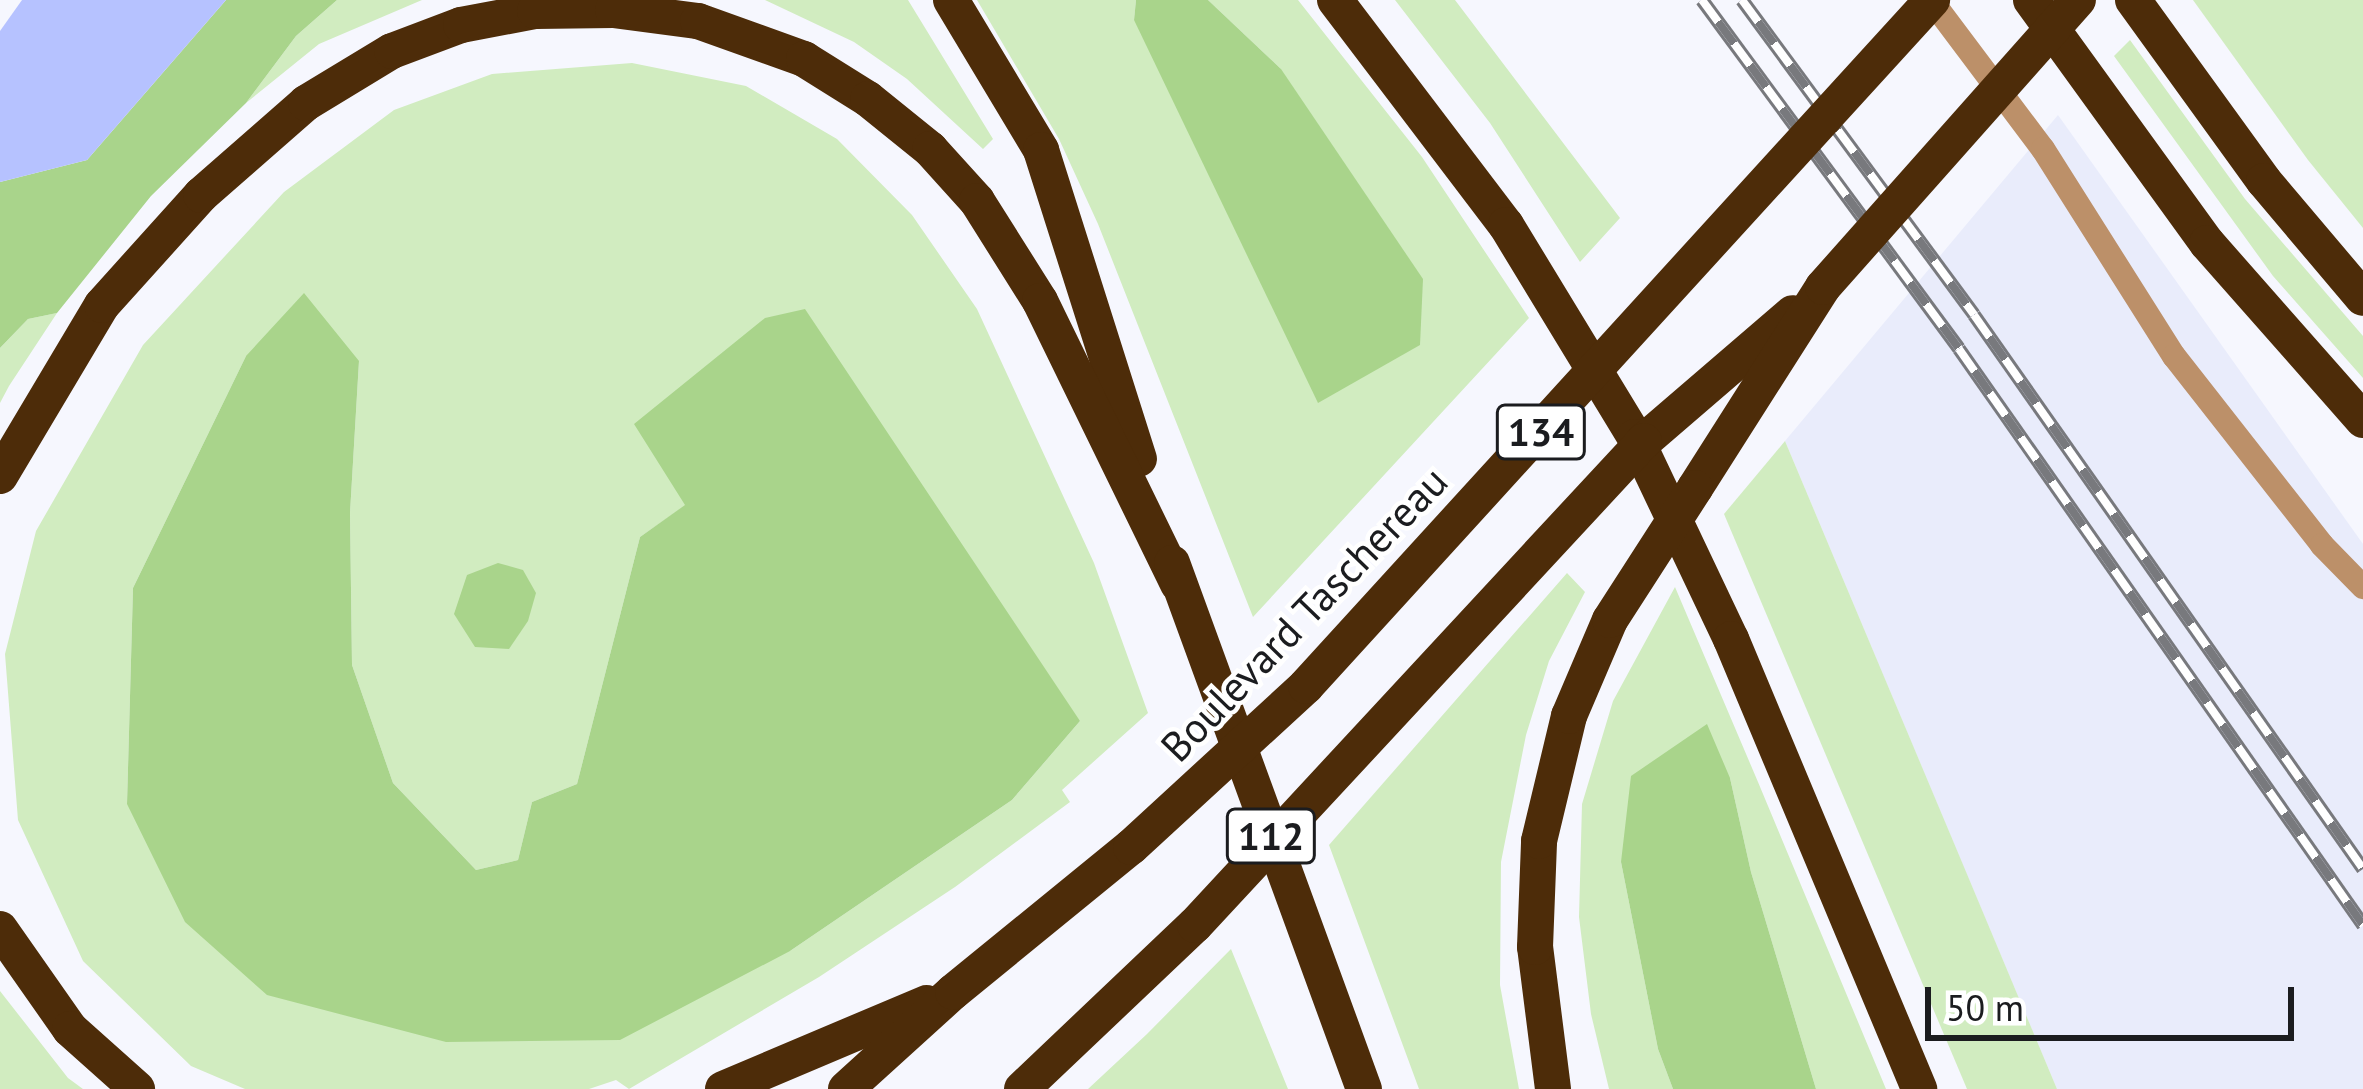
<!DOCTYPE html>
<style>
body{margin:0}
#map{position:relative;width:2363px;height:1089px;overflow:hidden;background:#f6f7fe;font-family:"PT Sans",sans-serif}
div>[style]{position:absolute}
.built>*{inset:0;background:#e9ecfb}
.green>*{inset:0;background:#d1ecc0}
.forest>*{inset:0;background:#a9d48b}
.building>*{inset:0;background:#b6c2ff}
.lane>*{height:24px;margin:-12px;padding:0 12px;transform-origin:12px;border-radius:12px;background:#bc9069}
.highway>*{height:36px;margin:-18px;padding:0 18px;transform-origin:18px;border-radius:18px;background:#4d2c09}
.rail>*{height:14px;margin-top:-7px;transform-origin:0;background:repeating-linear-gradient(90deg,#fff 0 27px,#78797d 0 54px);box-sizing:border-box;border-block:3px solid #78797d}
.highway-bridge>*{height:36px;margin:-18px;padding:0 18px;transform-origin:18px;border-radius:18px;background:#4d2c09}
span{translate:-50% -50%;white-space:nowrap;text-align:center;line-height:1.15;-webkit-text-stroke:9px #fff;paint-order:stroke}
.shield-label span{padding:3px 9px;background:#fff;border:3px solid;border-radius:9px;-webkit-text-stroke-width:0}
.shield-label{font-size:39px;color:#1b1c1f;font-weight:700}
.street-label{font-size:42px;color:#1b1c1f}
.scale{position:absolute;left:1925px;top:987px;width:369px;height:54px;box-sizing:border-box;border:6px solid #1b1c1f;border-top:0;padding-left:15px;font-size:36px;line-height:42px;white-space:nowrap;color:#1b1c1f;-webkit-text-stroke:9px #fff;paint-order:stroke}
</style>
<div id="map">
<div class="built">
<div style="clip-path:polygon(2058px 115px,2363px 544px,2363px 1089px,2057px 1089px,1785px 441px)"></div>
</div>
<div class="green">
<div style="clip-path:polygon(337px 0,422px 0,319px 44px,246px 103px,296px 36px)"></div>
<div style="clip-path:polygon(765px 0,908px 0,993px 139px,983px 149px,907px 79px,854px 42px)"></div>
<div style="clip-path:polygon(977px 0,1136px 0,1134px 20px,1281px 69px,1208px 0,1298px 0,1422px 157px,1529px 318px,1253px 617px,1098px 224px,1059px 139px)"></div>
<div style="clip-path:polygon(1395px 0,1455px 0,1620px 218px,1580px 262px,1490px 123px)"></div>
<div style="clip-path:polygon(2193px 0,2363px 0,2363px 228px,2308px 160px)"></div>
<div style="clip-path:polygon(2130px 40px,2245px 199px,2363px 336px,2363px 378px,2273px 276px,2114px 56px)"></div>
<div style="clip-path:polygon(evenodd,632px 63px,746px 86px,837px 139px,912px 215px,977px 309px,1094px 563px,1148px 713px,1062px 790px,1070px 802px,955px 887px,819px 977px,629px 1089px,616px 1080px,589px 1089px,245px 1089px,191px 1066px,83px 961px,18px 820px,5px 654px,36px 531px,143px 345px,284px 192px,394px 110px,492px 74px,632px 63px,246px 356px,359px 361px,350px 513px,352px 665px,393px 783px,476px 870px,518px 860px,532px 802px,577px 784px,640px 537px,686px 505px,1080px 721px,1012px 800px,790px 951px,127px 804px,133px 588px,246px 356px)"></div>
<div style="clip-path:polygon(57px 313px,9px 386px,0 403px,0 348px,28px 319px)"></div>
<div style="clip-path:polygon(1785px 441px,1959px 855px,2057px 1089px,1967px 1089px,1724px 514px)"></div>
<div style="clip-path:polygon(1567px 573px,1585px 592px,1549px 661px,1526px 735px,1501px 862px,1500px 985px,1519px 1089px,1419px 1089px,1329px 845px)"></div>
<div style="clip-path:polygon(1675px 587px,1758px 782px,1886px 1089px,1816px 1089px,1751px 872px,1730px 778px,1621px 862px,1658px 1049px,1673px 1089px,1609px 1089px,1591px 1014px,1579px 917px,1582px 804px,1613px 701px)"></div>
<div style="clip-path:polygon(1231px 949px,1288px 1089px,1088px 1089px,1147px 1034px)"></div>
<div style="clip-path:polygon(0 991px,68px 1078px,83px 1089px,0 1089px)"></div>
</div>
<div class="forest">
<div style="clip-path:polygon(226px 0,337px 0,296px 36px,246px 103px,151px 196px,57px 313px,28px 319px,0 348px,0 182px,87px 160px)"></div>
<div style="clip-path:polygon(1136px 0,1208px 0,1281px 69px,1423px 279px,1420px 345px,1318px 403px,1134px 20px)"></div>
<div style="clip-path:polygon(304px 293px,359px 361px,350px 513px,352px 665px,393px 783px,476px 870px,518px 860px,532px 802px,577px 784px,640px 537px,685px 505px,634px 424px,765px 318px,805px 309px,1080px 721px,1012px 800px,790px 951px,620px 1040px,446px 1042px,267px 995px,185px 922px,127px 804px,133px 588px,246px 356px)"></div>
<div style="clip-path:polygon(498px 563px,523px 570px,536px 593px,528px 621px,509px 649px,475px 647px,454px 614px,467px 575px)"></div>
<div style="clip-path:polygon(1707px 724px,1730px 778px,1751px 872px,1816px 1089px,1673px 1089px,1658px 1049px,1621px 862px,1631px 776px)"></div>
</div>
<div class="building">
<div style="clip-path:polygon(22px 0,226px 0,87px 160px,0 182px,0 31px)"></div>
</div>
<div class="lane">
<div style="left:1931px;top:0;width:186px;rotate:53.1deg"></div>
<div style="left:2043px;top:149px;width:245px;rotate:57.7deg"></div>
<div style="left:2174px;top:356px;width:240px;rotate:51.9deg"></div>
<div style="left:2322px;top:545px;width:59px;rotate:45.7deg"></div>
</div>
<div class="highway">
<div style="left:951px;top:0;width:175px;rotate:59deg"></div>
<div style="left:1041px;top:150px;width:324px;rotate:72.4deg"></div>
<div style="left:1335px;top:0;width:283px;rotate:52.8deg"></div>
<div style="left:1506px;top:225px;width:248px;rotate:58.7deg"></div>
<div style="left:1635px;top:437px;width:224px;rotate:64.6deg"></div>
<div style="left:1731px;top:639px;width:488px;rotate:67.3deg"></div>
<div style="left:2031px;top:0;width:300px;rotate:54.1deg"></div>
<div style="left:2207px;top:243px;width:236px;rotate:48.6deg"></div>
<div style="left:2133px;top:0;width:223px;rotate:54.1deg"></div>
<div style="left:2264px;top:181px;width:153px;rotate:49.8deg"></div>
<div style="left:1644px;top:441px;width:196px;rotate:-40.7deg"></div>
<div style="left:0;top:476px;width:199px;rotate:-59.2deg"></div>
<div style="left:102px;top:305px;width:148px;rotate:-48deg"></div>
<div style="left:201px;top:195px;width:140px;rotate:-41.2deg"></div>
<div style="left:306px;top:103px;width:100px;rotate:-31.2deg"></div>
<div style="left:392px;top:51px;width:74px;rotate:-20.6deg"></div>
<div style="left:461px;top:25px;width:75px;rotate:-10.7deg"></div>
<div style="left:535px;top:11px;width:78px;rotate:-0.7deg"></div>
<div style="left:613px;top:10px;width:86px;rotate:7.4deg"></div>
<div style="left:698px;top:21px;width:113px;rotate:19.7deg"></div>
<div style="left:804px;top:59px;width:75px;rotate:32deg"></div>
<div style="left:868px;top:99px;width:80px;rotate:38.9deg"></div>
<div style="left:930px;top:149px;width:70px;rotate:47.9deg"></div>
<div style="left:977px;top:201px;width:118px;rotate:57.8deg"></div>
<div style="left:1040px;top:301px;width:315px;rotate:64deg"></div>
<div style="left:1695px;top:488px;width:238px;rotate:-57.5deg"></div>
<div style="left:1172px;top:563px;width:560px;rotate:69.95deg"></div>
<div style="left:0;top:929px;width:122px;rotate:55deg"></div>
<div style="left:70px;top:1029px;width:90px;rotate:41.8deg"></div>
<div style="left:723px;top:1089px;width:221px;rotate:-22.9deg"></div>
<div style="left:846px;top:1089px;width:144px;rotate:-42.2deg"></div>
<div style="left:953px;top:992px;width:230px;rotate:-39.2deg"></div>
<div style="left:1022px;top:1089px;width:238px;rotate:-43.5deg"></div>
<div style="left:1553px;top:1089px;width:143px;rotate:-97.2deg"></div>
<div style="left:1535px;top:947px;width:106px;rotate:-87.8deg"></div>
<div style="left:1539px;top:841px;width:129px;rotate:-76.5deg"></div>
<div style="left:1569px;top:716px;width:104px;rotate:-66.9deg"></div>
</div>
<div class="rail">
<div style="left:1702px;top:0;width:433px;rotate:53.6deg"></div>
<div style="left:1959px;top:349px;width:704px;rotate:54.95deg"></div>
<div style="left:1742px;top:0;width:391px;rotate:53.6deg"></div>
<div style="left:1974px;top:315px;width:677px;rotate:54.92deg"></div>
</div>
<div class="highway-bridge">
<div style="left:1823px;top:287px;width:384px;rotate:-48.4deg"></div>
<div style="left:1610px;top:620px;width:157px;rotate:-57.2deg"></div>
<div style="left:1131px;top:847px;width:238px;rotate:-42.6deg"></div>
<div style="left:1306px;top:686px;width:929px;rotate:-47.62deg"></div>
<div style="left:1195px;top:925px;width:660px;rotate:-47.15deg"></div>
</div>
<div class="shield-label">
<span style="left:1541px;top:432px">134</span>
<span style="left:1271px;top:836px">112</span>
</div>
<div class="street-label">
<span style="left:1304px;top:614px;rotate:-46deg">Boulevard Taschereau</span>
</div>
<div class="scale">50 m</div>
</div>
